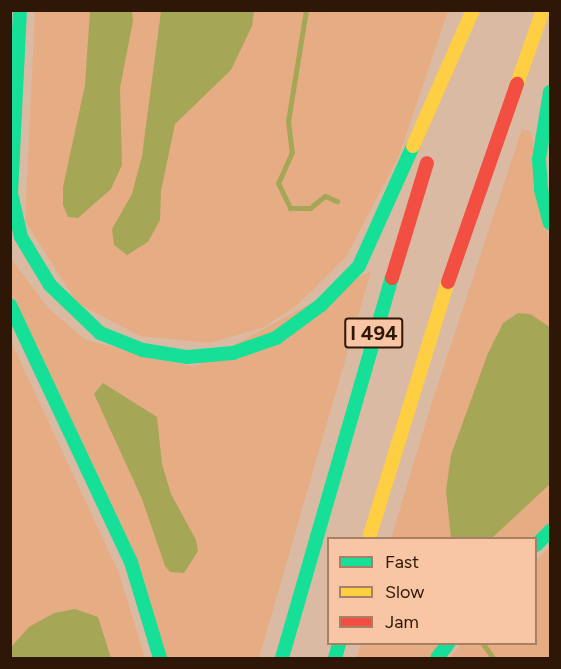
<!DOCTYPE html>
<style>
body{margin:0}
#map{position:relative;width:561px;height:669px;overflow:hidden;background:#dbbaa3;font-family:Figtree,sans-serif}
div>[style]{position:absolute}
.green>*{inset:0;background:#e6ad84}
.water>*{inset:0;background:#a6a657}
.stream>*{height:5px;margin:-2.5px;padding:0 2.5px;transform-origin:2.5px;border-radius:2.5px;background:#a6a657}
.fast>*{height:14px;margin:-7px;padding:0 7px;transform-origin:7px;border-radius:7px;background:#16e098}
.slow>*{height:14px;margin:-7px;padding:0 7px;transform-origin:7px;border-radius:7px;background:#ffcf43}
.jam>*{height:14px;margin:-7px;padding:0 7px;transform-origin:7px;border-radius:7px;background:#f24e42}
span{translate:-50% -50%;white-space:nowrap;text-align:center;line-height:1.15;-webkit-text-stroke:5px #f8c6a4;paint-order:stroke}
.shield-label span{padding:2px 4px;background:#f8c6a4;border:2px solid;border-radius:4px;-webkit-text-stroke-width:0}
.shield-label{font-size:20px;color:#2e1706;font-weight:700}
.frame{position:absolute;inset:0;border:12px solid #2e1706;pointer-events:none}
.legend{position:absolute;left:327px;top:537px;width:210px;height:108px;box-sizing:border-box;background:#f8c6a4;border:2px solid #a78065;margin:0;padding:8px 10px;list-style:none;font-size:18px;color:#2e1706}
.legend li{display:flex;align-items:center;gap:12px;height:30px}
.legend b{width:30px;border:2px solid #a78065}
</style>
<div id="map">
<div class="green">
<div style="clip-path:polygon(35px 11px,448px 11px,399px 156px,346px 257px,297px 305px,262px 328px,209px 343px,140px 336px,77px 303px,25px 221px)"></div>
<div style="clip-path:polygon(522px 129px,531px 132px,550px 245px,550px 524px,535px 538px,391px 538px,432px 402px)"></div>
<div style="clip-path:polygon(10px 257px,47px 307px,86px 340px,193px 367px,371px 271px,259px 658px,167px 658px,11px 291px)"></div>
<div style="clip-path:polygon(10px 339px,119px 573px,145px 658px,11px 658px)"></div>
<div style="clip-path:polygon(550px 546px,550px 658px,450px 658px,461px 644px,536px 644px,536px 560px)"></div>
<div style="clip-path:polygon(361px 644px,440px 644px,428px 658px,357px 658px)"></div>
</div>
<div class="water">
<div style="clip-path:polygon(90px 10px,132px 11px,133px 21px,120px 88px,122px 165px,111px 189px,78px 218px,68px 217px,63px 205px,63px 187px,85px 85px)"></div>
<div style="clip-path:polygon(161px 11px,254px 11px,252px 26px,231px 70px,175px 124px,161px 191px,160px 220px,148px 242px,127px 255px,114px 245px,112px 229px,132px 194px,142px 156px)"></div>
<div style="clip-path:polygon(518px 313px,530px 314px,550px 327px,550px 484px,492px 538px,451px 538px,446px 491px,451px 455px,488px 353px,503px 323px)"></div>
<div style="clip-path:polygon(103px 383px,157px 417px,162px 464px,171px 494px,196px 540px,198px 551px,184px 573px,170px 572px,165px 566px,142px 499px,94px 394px)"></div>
<div style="clip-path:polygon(75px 609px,98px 617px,111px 658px,11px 658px,11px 647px,29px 627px,54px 613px)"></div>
</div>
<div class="stream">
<div style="left:306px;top:10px;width:112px;rotate:99.2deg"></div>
<div style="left:288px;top:121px;width:31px;rotate:83deg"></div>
<div style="left:292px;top:152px;width:34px;rotate:114deg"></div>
<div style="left:278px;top:183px;width:28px;rotate:64deg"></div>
<div style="left:290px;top:208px;width:20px"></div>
<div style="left:310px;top:208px;width:19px;rotate:-39deg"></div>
<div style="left:325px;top:196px;width:13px;rotate:23deg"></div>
<div style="left:483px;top:644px;width:17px;rotate:54deg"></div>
</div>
<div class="fast">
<div style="left:20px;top:10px;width:183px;rotate:92.8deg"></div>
<div style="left:11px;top:193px;width:45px;rotate:77.2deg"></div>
<div style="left:21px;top:237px;width:56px;rotate:58.9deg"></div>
<div style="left:50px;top:285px;width:69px;rotate:43.8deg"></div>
<div style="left:100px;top:333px;width:46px;rotate:21.6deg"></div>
<div style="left:143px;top:350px;width:45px;rotate:9deg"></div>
<div style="left:187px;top:357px;width:46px;rotate:-5deg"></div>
<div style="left:233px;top:353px;width:46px;rotate:-19.2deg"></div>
<div style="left:276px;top:338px;width:56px;rotate:-36.3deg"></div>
<div style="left:321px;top:305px;width:54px;rotate:-45.7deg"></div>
<div style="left:359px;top:266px;width:132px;rotate:-65.8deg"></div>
<div style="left:550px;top:92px;width:68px;rotate:99.3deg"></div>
<div style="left:539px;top:159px;width:31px;rotate:86deg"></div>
<div style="left:541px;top:190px;width:34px;rotate:75deg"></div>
<div style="left:10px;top:305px;width:284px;rotate:64.8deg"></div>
<div style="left:131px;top:562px;width:100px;rotate:73.2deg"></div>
<div style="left:536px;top:545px;width:20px;rotate:-45deg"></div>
<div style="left:282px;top:658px;width:396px;rotate:-73.9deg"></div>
<div style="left:335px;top:658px;width:15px;rotate:-74deg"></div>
<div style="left:437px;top:658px;width:18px;rotate:-52deg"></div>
</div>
<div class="slow">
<div style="left:517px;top:84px;width:78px;rotate:-70.6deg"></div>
<div style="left:413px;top:146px;width:149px;rotate:-66.2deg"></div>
<div style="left:369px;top:538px;width:268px;rotate:-72.9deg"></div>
</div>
<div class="jam">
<div style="left:392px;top:278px;width:120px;rotate:-73.1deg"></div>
<div style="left:448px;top:282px;width:210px;rotate:-70.8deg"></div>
</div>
<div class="shield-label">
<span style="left:374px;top:333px">I 494</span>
</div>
<div class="frame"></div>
<ul class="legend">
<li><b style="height:8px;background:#16e098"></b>Fast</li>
<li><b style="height:8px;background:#ffcf43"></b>Slow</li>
<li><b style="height:8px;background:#f24e42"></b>Jam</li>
</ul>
</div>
